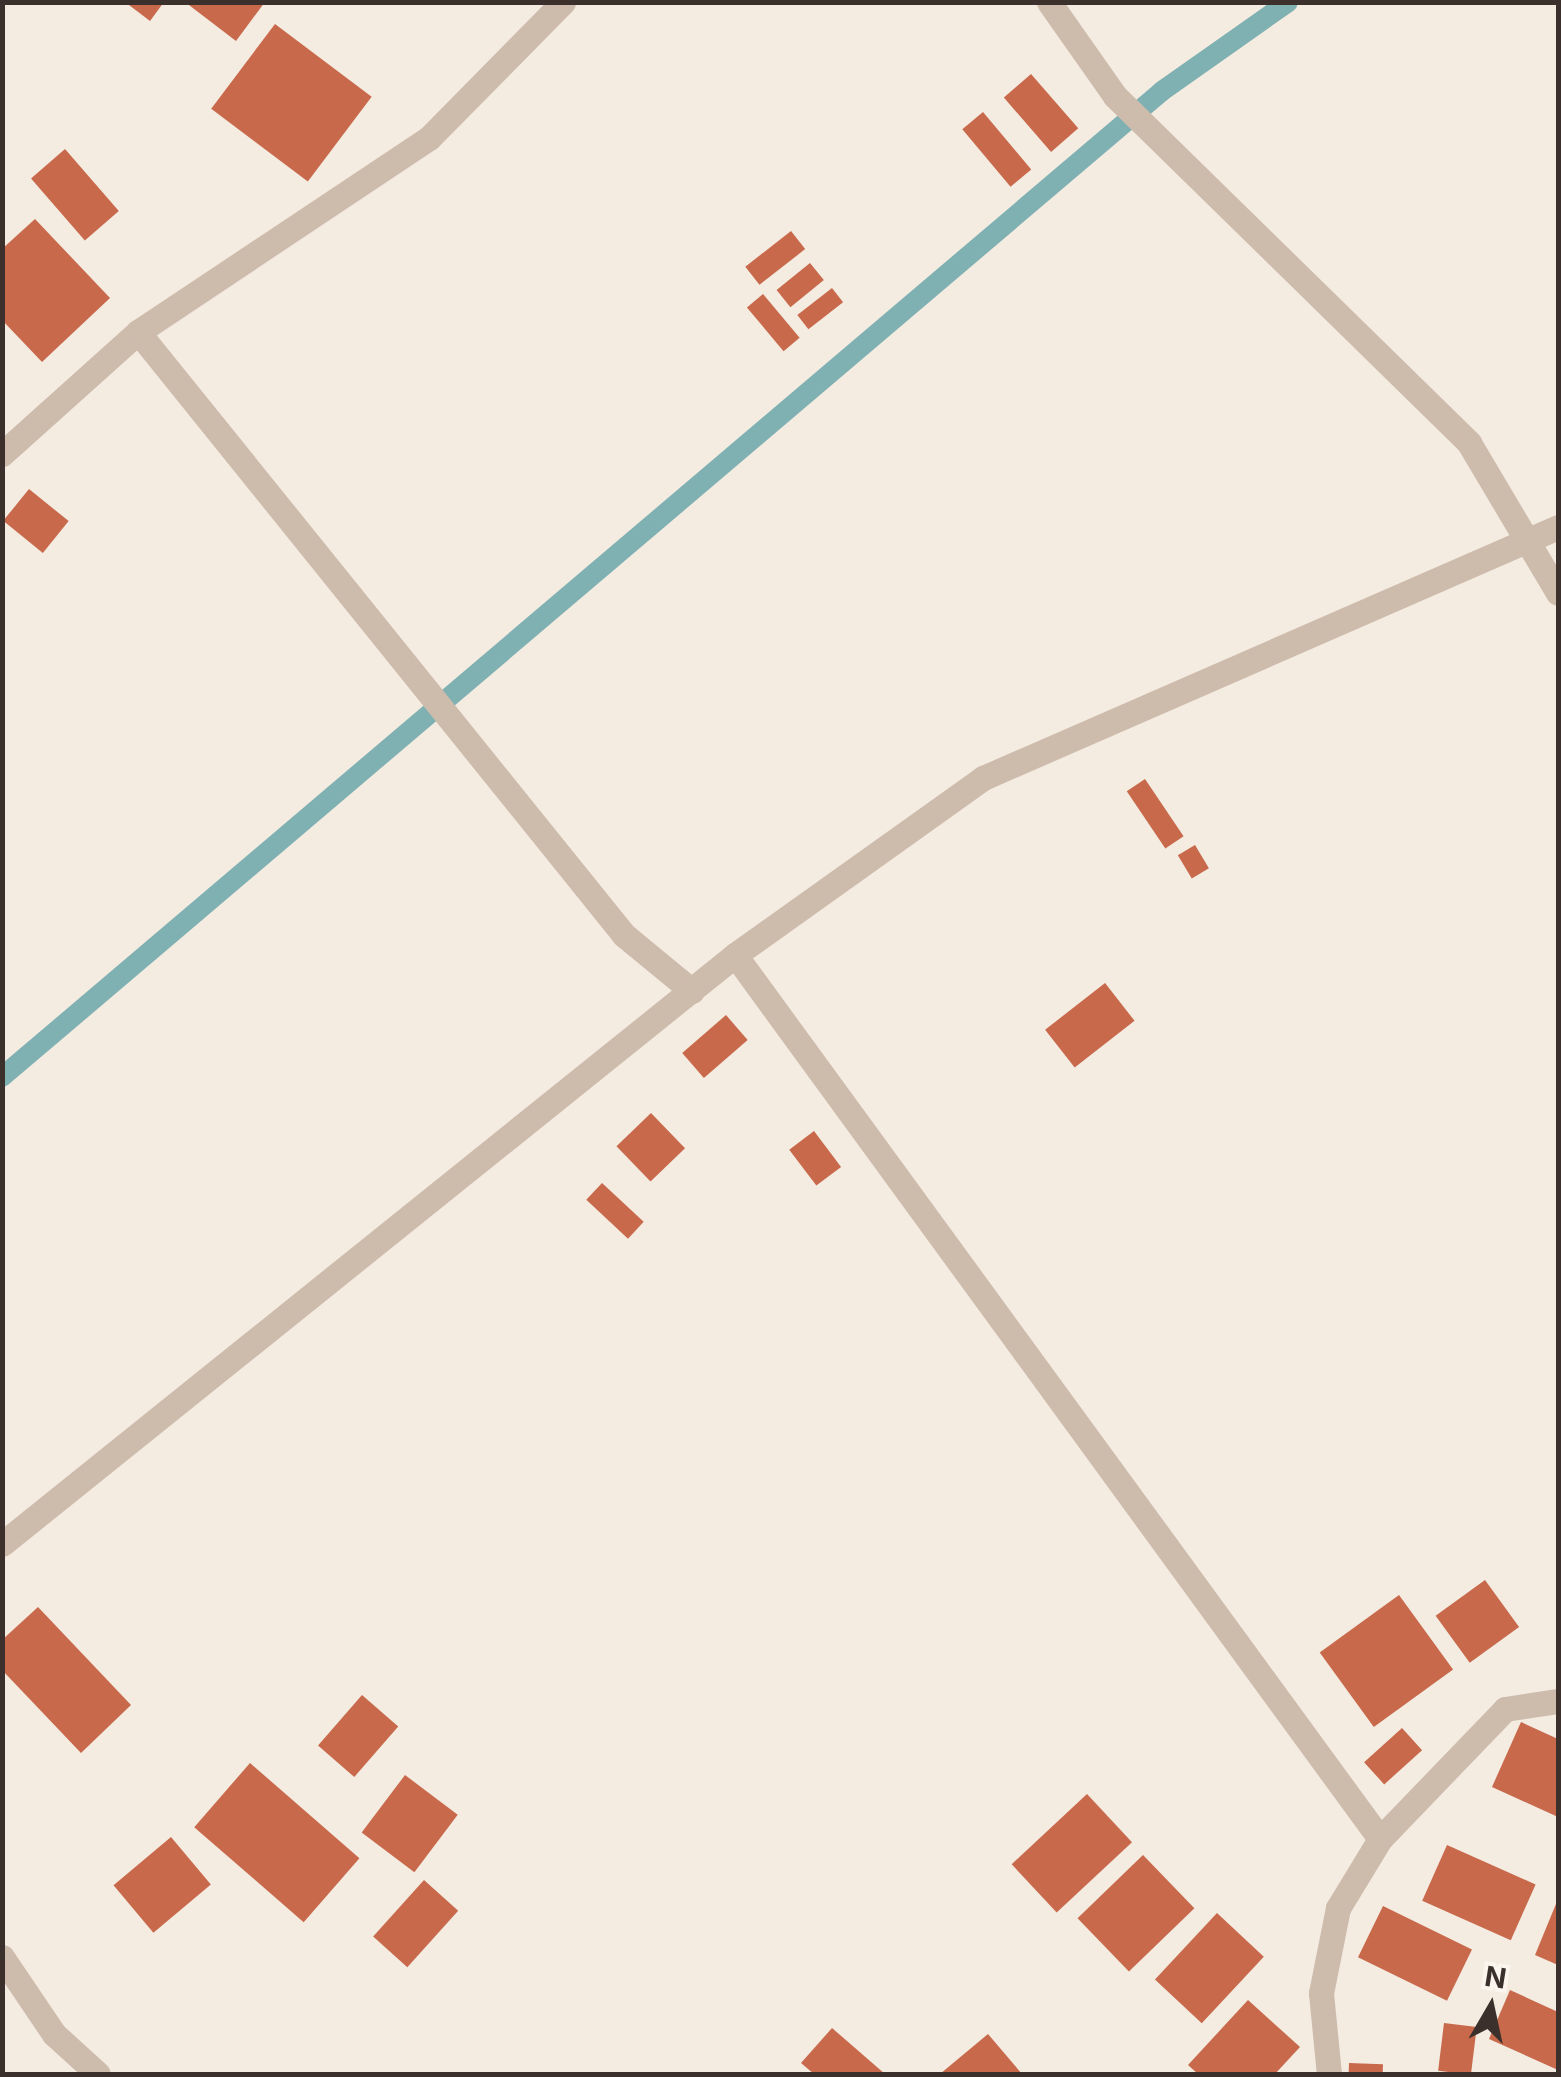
<!DOCTYPE html>
<style>
body{margin:0}
#map{position:relative;width:1561px;height:2077px;overflow:hidden;background:#f4ebe1;font-family:Inter,sans-serif}
div>[style]{position:absolute}
.stream>*{height:20px;margin:-10px;padding:0 10px;transform-origin:10px;border-radius:10px;background:#7fb0b2}
.building>*{inset:0;background:#c8694b;transform-origin:0 0}
.street>*{height:25px;margin:-12.5px;padding:0 12.5px;transform-origin:12.5px;border-radius:12.5px;background:#cdbbac}
span{translate:-50% -50%;white-space:nowrap;text-align:center;line-height:1.15;-webkit-text-stroke:10px #fbf5ee;paint-order:stroke}
.frame{position:absolute;inset:0;border:5px solid #3b302b;pointer-events:none}
.north{position:absolute;left:1441px;top:1957px;width:100px;height:100px;-webkit-text-stroke:8px #fbf5ee;paint-order:stroke;rotate:9deg;font-size:28px;font-weight:700;line-height:40px;text-align:center;color:#3b302b}
.north::after{content:'';display:block;margin:auto;width:35px;height:45px;background:#3b302b;clip-path:polygon(50% 0,100% 100%,50% 72%,0 100%)}
</style>
<div id="map">
<div class="stream">
<div style="left:2px;top:1077px;width:1522px;rotate:-40.36deg"></div>
<div style="left:1162px;top:91px;width:154px;rotate:-35.2deg"></div>
</div>
<div class="building">
<div style="clip-path:polygon(125px 2px,164px 2px,150px 21px)"></div>
<div style="clip-path:polygon(185px 2px,265px 2px,236px 41px)"></div>
<div style="left:275px;top:24px;width:121px;height:106px;rotate:37deg"></div>
<div style="left:1031px;top:74px;width:72px;height:36px;rotate:49deg"></div>
<div style="left:983px;top:112px;width:75px;height:27px;rotate:50deg"></div>
<div style="left:65px;top:149px;width:82px;height:45px;rotate:49deg"></div>
<div style="clip-path:polygon(35px 219px,110px 298px,42px 362px,2px 320px,2px 249px)"></div>
<div style="left:791px;top:231px;width:23px;height:58px;rotate:52deg"></div>
<div style="left:810px;top:263px;width:22px;height:43px;rotate:51deg"></div>
<div style="left:832px;top:288px;width:18px;height:44px;rotate:52deg"></div>
<div style="left:763px;top:294px;width:57px;height:21px;rotate:50deg"></div>
<div style="left:29px;top:489px;width:51px;height:41px;rotate:39deg"></div>
<div style="left:1145px;top:779px;width:69px;height:22px;rotate:56deg"></div>
<div style="left:1195px;top:845px;width:27px;height:20px;rotate:59deg"></div>
<div style="left:1105px;top:983px;width:48px;height:76px;rotate:52deg"></div>
<div style="left:726px;top:1015px;width:33px;height:58px;rotate:49deg"></div>
<div style="left:651px;top:1113px;width:49px;height:48px;rotate:46deg"></div>
<div style="left:814px;top:1131px;width:45px;height:31px;rotate:53deg"></div>
<div style="left:602px;top:1183px;width:57px;height:23px;rotate:43deg"></div>
<div style="left:1485px;top:1580px;width:58px;height:61px;rotate:54deg"></div>
<div style="left:1399px;top:1595px;width:92px;height:98px;rotate:54deg"></div>
<div style="clip-path:polygon(38px 1607px,131px 1705px,81px 1753px,2px 1670px,2px 1640px)"></div>
<div style="left:362px;top:1695px;width:48px;height:67px;rotate:41deg"></div>
<div style="clip-path:polygon(1521px 1722px,1558px 1739px,1558px 1817px,1492px 1787px)"></div>
<div style="left:1402px;top:1728px;width:30px;height:51px;rotate:48deg"></div>
<div style="left:250px;top:1763px;width:145px;height:85px;rotate:41deg"></div>
<div style="left:405px;top:1775px;width:66px;height:72px;rotate:37deg"></div>
<div style="left:1087px;top:1794px;width:66px;height:103px;rotate:47deg"></div>
<div style="left:171px;top:1837px;width:62px;height:75px;rotate:50deg"></div>
<div style="left:1447px;top:1845px;width:97px;height:61px;rotate:24deg"></div>
<div style="left:1143px;top:1855px;width:74px;height:91px;rotate:46deg"></div>
<div style="left:424px;top:1880px;width:46px;height:76px;rotate:42deg"></div>
<div style="clip-path:polygon(1558px 1899px,1558px 1965px,1535px 1955px)"></div>
<div style="left:1383px;top:1906px;width:99px;height:57px;rotate:26deg"></div>
<div style="left:1217px;top:1913px;width:64px;height:91px;rotate:43deg"></div>
<div style="clip-path:polygon(1510px 1990px,1558px 2012px,1558px 2070px,1489px 2039px)"></div>
<div style="clip-path:polygon(1248px 2000px,1300px 2047px,1275px 2074px,1198px 2074px,1188px 2065px)"></div>
<div style="left:1444px;top:2023px;width:33px;height:48px;rotate:7deg"></div>
<div style="clip-path:polygon(832px 2028px,885px 2074px,814px 2074px,801px 2063px)"></div>
<div style="clip-path:polygon(988px 2034px,1022px 2074px,940px 2074px)"></div>
<div style="left:1349px;top:2063px;width:34px;height:11px;rotate:2deg"></div>
</div>
<div class="street">
<div style="left:1049px;top:2px;width:115px;rotate:54.9deg"></div>
<div style="left:1115px;top:96px;width:496px;rotate:44.4deg"></div>
<div style="left:1469px;top:443px;width:174px;rotate:59.3deg"></div>
<div style="left:138px;top:332px;width:774px;rotate:51.13deg"></div>
<div style="left:624px;top:935px;width:88px;rotate:39.5deg"></div>
<div style="left:2px;top:454px;width:183px;rotate:-41.9deg"></div>
<div style="left:138px;top:332px;width:350px;rotate:-33.7deg"></div>
<div style="left:429px;top:138px;width:191px;rotate:-45.4deg"></div>
<div style="left:735px;top:955px;width:1094px;rotate:53.88deg"></div>
<div style="left:1380px;top:1839px;width:81px;rotate:121.3deg"></div>
<div style="left:1338px;top:1908px;width:87px;rotate:101.3deg"></div>
<div style="left:1321px;top:1993px;width:81px;rotate:84.4deg"></div>
<div style="left:2px;top:1544px;width:940px;rotate:-38.78deg"></div>
<div style="left:735px;top:955px;width:305px;rotate:-35.5deg"></div>
<div style="left:983px;top:778px;width:627px;rotate:-23.58deg"></div>
<div style="left:1380px;top:1839px;width:180px;rotate:-46.1deg"></div>
<div style="left:1505px;top:1709px;width:54px;rotate:-8.6deg"></div>
<div style="left:2px;top:1957px;width:93px;rotate:56deg"></div>
<div style="left:54px;top:2034px;width:59px;rotate:42.3deg"></div>
</div>
<div class="frame"></div>
<div class="north">N</div>
</div>
